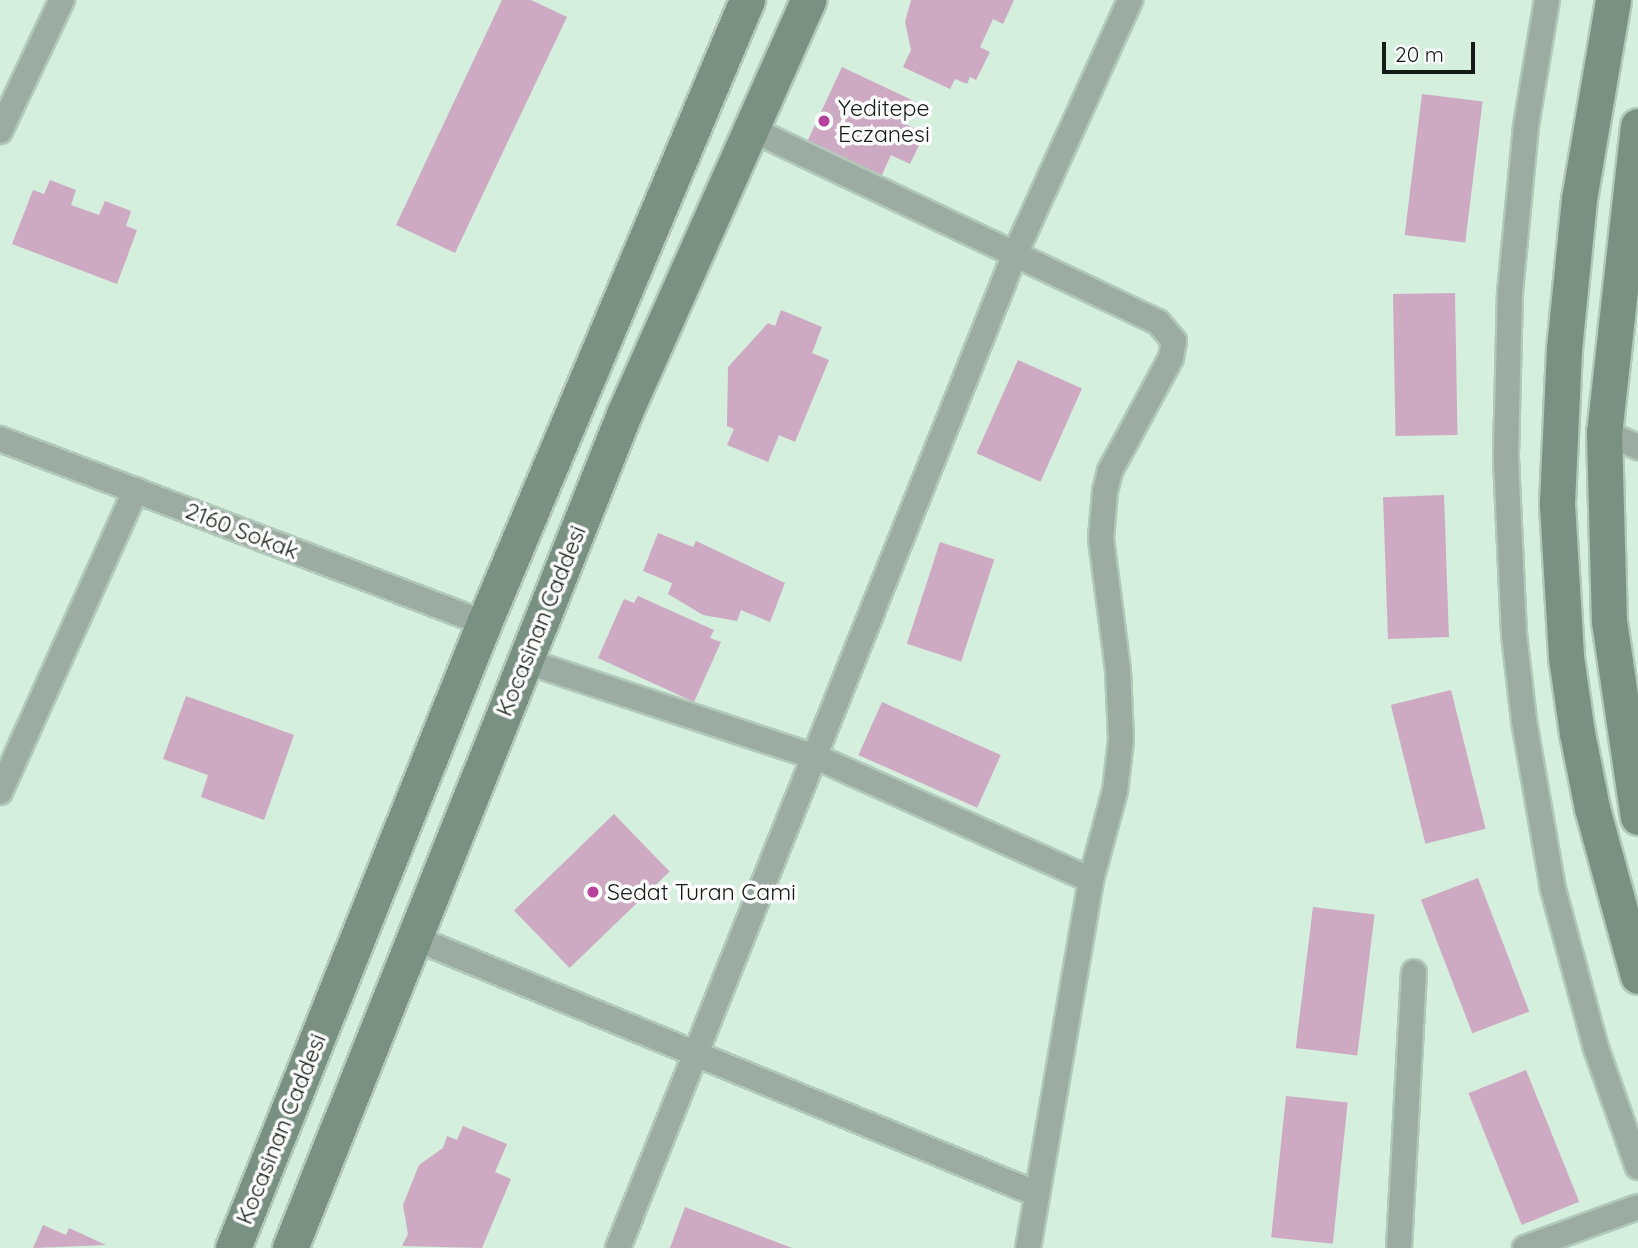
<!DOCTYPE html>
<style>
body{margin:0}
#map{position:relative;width:1638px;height:1248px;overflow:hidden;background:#d5eede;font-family:Quicksand,sans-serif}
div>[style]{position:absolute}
.building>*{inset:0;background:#ccaac1;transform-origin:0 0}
.roads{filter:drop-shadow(2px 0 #b2c8ba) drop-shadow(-2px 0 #b2c8ba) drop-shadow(0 2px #b2c8ba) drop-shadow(0 -2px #b2c8ba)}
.street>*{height:24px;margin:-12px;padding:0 12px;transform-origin:12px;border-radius:12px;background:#9daca3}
.secondary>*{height:35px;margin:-17.5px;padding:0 17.5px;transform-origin:17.5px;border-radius:17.5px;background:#799082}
.dots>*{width:19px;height:19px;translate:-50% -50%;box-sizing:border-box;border:4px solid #fff;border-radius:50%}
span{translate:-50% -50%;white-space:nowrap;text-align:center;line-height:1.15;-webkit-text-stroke:7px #fff;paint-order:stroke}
.poi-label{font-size:23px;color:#121b15}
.left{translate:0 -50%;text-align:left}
.street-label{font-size:23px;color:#121b15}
.scale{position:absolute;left:1382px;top:42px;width:93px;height:32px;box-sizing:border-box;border:4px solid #121b15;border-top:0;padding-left:9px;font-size:21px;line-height:24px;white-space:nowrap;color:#121b15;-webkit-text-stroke:5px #fff;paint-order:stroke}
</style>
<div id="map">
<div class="building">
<div style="clip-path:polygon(502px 0,531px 0,567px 17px,455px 253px,396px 225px)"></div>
<div style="clip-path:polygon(911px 0,1014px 0,1003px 24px,993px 19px,980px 47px,990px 52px,976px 80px,970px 77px,967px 84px,955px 79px,950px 89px,903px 67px,911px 50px,905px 22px)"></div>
<div style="clip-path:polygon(842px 67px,916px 102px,905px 124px,925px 133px,910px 164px,891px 155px,881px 177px,807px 142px)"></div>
<div style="left:1422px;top:94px;width:61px;height:142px;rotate:7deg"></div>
<div style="clip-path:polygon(50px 180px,76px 190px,71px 205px,99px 215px,105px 201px,131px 211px,126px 226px,137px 230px,117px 284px,12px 244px,33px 190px,44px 194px)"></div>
<div style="left:1455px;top:293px;width:142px;height:62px;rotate:89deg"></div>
<div style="clip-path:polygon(781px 310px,822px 327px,812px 353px,829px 360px,795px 442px,779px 435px,768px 462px,727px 445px,734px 429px,727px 426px,728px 367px,768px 323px,775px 326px)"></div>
<div style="left:1018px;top:360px;width:70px;height:102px;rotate:24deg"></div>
<div style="left:1444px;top:495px;width:142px;height:61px;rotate:88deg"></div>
<div style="clip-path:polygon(658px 533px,693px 547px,696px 541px,785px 583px,770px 622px,741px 610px,737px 621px,703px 615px,668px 594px,672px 583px,643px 571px)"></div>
<div style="left:940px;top:542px;width:57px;height:107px;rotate:18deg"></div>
<div style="clip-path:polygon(638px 596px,714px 630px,710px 638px,721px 642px,694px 702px,598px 658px,624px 599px,634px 603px)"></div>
<div style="left:1451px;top:690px;width:143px;height:62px;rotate:76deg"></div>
<div style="clip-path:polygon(186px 696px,294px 735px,264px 820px,201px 797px,208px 775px,163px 759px)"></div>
<div style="left:882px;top:702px;width:130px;height:58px;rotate:24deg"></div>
<div style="left:614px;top:814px;width:80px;height:139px;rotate:46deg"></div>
<div style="left:1478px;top:878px;width:143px;height:61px;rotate:69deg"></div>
<div style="left:1313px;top:907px;width:62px;height:142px;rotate:7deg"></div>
<div style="left:1526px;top:1070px;width:142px;height:62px;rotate:68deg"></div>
<div style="left:1286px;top:1096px;width:62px;height:142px;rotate:6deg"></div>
<div style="clip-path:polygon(463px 1126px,507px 1144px,495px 1172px,511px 1179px,482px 1248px,402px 1246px,408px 1234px,403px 1205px,419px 1165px,443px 1148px,447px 1136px,457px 1140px)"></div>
<div style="clip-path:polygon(685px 1207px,792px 1248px,670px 1248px)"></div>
<div style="clip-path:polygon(43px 1225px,66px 1235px,69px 1228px,106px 1245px,33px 1248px)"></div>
</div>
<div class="roads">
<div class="street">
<div style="left:1547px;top:0;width:128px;rotate:99.5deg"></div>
<div style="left:1526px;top:126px;width:166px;rotate:95.5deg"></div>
<div style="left:1510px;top:291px;width:167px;rotate:91.4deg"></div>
<div style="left:1506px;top:458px;width:176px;rotate:87.4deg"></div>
<div style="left:1514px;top:634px;width:88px;rotate:83.4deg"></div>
<div style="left:1524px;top:721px;width:170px;rotate:80.2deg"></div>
<div style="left:1553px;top:889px;width:165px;rotate:74.9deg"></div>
<div style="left:1596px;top:1048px;width:126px;rotate:70.6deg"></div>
<div style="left:751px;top:129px;width:450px;rotate:25.4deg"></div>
<div style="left:1158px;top:322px;width:25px;rotate:50deg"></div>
<div style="left:1174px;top:341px;width:17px;rotate:100deg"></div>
<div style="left:1171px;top:358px;width:128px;rotate:118.4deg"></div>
<div style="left:1110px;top:471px;width:21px;rotate:104deg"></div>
<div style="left:1105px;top:491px;width:48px;rotate:94.8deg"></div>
<div style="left:1101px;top:539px;width:132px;rotate:82.6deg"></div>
<div style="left:1118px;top:670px;width:70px;rotate:87.5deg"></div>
<div style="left:1121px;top:740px;width:51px;rotate:96.7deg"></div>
<div style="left:1115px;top:791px;width:92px;rotate:105.1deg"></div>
<div style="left:1091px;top:880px;width:373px;rotate:99.7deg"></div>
<div style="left:0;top:131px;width:145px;rotate:-64.7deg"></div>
<div style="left:1604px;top:432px;width:37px;rotate:24deg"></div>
<div style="left:0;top:439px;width:518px;rotate:20.82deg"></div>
<div style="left:525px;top:661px;width:306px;rotate:18.3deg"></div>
<div style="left:816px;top:757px;width:301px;rotate:24.1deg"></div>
<div style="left:0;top:792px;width:331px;rotate:-65.8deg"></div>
<div style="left:414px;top:938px;width:674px;rotate:22.34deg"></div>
<div style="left:618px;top:1248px;width:1070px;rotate:-68.23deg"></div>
<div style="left:1015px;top:254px;width:279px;rotate:-65.6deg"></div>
<div style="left:1399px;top:1248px;width:276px;rotate:-86.9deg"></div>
<div style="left:1525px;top:1248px;width:120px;rotate:-19.9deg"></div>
</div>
<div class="secondary">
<div style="left:1613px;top:0;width:202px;rotate:99.7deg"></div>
<div style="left:1579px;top:199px;width:151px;rotate:95.7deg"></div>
<div style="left:1564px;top:349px;width:155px;rotate:92.6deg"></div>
<div style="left:1557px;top:504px;width:153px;rotate:86.6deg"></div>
<div style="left:1566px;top:657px;width:77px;rotate:81.8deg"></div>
<div style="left:1577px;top:733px;width:76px;rotate:78.7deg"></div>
<div style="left:1592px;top:808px;width:174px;rotate:74.7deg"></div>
<div style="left:1638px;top:126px;width:308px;rotate:96.3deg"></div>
<div style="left:1604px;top:432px;width:189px;rotate:88.5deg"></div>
<div style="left:1609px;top:621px;width:198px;rotate:81.6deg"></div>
<div style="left:233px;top:1248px;width:674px;rotate:-68.12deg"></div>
<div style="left:484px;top:623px;width:676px;rotate:-67.11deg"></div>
<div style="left:290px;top:1248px;width:898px;rotate:-68.17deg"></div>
<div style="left:624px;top:414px;width:453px;rotate:-66deg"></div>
</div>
</div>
<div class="dots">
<div style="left:824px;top:121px;background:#b6429b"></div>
<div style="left:593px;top:892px;background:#b6429b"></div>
</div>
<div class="poi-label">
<span class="left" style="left:838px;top:121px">Yeditepe<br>Eczanesi</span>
<span class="left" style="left:607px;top:892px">Sedat Turan Cami</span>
</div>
<div class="street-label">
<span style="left:242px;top:531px;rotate:21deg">2160 Sokak</span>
<span style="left:541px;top:621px;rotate:-68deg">Kocasinan Caddesi</span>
<span style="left:281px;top:1129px;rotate:-68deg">Kocasinan Caddesi</span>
</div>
<div class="scale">20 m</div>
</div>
